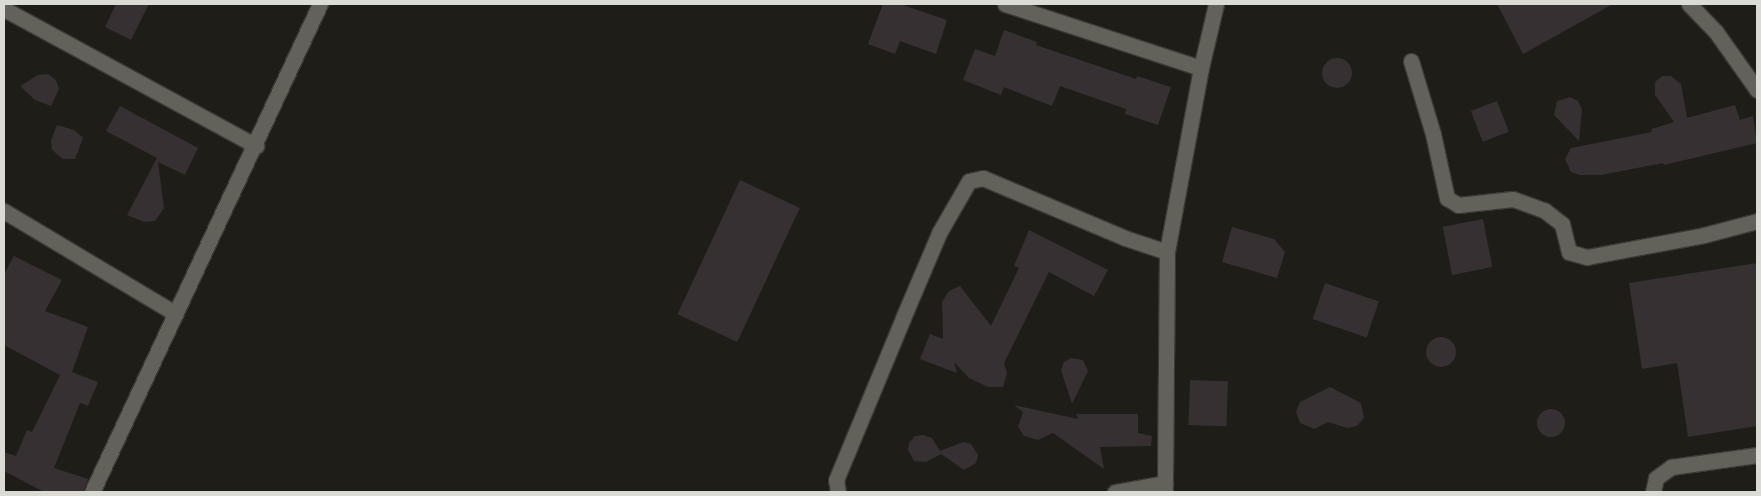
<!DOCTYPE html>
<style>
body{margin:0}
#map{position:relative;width:1761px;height:496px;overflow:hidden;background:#1e1d17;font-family:Lora,serif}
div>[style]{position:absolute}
.building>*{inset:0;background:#373033;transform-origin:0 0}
.round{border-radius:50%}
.roads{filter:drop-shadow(1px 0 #3b3a36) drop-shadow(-1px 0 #3b3a36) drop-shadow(0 1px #3b3a36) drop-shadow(0 -1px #3b3a36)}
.street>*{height:15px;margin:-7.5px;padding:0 7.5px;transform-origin:7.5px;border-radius:7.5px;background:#63625a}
span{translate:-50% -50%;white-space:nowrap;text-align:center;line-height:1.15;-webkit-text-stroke:4px #080705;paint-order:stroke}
.frame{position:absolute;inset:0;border:5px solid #dbdbd6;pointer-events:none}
</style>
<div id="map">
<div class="building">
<div style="clip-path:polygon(116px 4px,149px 4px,131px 40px,105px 27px)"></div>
<div style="clip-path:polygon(883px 4px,900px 4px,947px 20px,936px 54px,900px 41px,895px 54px,868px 44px)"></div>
<div style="clip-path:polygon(1497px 4px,1613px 4px,1523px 54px)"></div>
<div style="clip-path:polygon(1004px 30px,1037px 42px,1036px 45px,1136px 79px,1137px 76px,1171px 87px,1158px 125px,1125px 114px,1126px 109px,1060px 86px,1052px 106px,1004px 87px,1001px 95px,963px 80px,975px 49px,995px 56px)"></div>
<div class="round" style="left:1322px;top:58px;width:30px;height:30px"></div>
<div style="clip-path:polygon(48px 74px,56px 80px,59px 89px,51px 106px,35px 100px,20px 86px,38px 75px)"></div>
<div style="clip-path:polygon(1662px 76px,1671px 76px,1681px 84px,1687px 118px,1735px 105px,1740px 120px,1753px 116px,1757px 143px,1664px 165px,1663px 163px,1601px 175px,1580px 175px,1571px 172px,1565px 159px,1571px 148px,1652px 132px,1651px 129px,1674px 122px,1655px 95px,1655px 82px)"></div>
<div style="clip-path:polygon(1570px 97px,1578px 101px,1582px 109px,1579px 141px,1554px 115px,1557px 101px)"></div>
<div style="left:1497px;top:101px;width:33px;height:28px;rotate:69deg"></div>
<div style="clip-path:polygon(120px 106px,198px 148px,185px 175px,158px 162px,164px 208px,155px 221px,144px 222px,127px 215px,157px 158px,106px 131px)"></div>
<div style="clip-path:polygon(57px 125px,74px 130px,83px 138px,75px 159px,63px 159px,52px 150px,51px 141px)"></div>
<div style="left:740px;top:180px;width:66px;height:148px;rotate:25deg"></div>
<div style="left:1483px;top:219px;width:49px;height:41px;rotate:79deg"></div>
<div style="clip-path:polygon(1232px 227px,1274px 239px,1285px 252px,1277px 278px,1222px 262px)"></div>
<div style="clip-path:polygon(1029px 230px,1108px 270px,1094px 296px,1049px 272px,1004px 363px,1007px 373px,1003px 387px,988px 387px,969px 378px,954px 362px,957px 373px,920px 359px,930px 334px,943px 339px,942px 302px,949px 291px,960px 286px,991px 326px,1019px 268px,1014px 266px)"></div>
<div style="clip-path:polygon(14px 256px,62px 280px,45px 311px,88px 327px,72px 372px,98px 382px,88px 406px,80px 403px,54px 468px,88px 479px,83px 492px,44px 492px,4px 471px,4px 452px,16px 456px,27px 430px,32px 432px,60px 375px,4px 345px,4px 274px)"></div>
<div style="clip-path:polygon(1757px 263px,1757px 426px,1688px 437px,1677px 363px,1642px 369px,1629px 283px)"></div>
<div style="left:1325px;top:283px;width:57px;height:38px;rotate:19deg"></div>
<div class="round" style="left:1426px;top:337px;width:30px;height:30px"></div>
<div style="clip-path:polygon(1071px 358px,1083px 360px,1088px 371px,1072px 404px,1061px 370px,1064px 362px)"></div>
<div style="left:1190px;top:380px;width:38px;height:45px;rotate:2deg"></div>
<div style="clip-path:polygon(1330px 387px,1361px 403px,1364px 418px,1357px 426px,1347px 428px,1328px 422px,1314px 429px,1300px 423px,1296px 412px,1300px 402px)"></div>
<div style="clip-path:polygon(1014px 405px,1078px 419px,1076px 414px,1138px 414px,1138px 433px,1152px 436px,1151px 446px,1100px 447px,1104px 469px,1053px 433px,1038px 440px,1024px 436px,1018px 427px,1023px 412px)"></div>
<div class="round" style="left:1537px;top:409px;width:28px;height:28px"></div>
<div style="clip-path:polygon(923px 435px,932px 438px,940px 451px,963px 442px,971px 444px,978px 455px,976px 463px,964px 470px,941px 454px,926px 462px,914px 461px,908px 450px,909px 443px,915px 436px)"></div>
</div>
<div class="roads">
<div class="street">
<div style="left:1005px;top:4px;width:206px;rotate:18.1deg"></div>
<div style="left:1201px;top:68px;width:187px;rotate:100.5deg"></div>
<div style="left:1167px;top:252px;width:240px;rotate:90.5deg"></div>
<div style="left:1689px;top:4px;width:39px;rotate:46deg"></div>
<div style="left:1716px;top:32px;width:71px;rotate:54.7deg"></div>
<div style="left:4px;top:9px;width:287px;rotate:28.5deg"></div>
<div style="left:1411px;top:61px;width:76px;rotate:73.2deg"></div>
<div style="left:1433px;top:134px;width:66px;rotate:77.7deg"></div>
<div style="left:1447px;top:198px;width:13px;rotate:32deg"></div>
<div style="left:1458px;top:205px;width:55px;rotate:-6.2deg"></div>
<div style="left:1513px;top:199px;width:33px;rotate:20deg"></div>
<div style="left:1544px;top:210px;width:23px;rotate:38deg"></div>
<div style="left:1562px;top:224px;width:29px;rotate:76deg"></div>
<div style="left:1569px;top:252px;width:19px;rotate:16deg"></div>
<div style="left:1587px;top:257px;width:119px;rotate:-10.6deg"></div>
<div style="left:1704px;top:235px;width:55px;rotate:-14.8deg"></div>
<div style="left:1201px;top:68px;width:66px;rotate:-76.8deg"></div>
<div style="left:4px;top:211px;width:200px;rotate:30.9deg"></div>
<div style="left:92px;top:492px;width:539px;rotate:-64.96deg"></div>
<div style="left:838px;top:492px;width:12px;rotate:-99deg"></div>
<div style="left:836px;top:480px;width:175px;rotate:-67.5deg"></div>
<div style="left:903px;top:318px;width:92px;rotate:-67deg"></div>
<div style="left:939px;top:233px;width:60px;rotate:-60deg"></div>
<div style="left:969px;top:181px;width:14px;rotate:-12deg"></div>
<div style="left:983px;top:178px;width:154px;rotate:22.9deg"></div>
<div style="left:1125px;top:238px;width:44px;rotate:18.4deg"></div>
<div style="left:1115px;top:492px;width:51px;rotate:-10.2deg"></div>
<div style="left:1653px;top:492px;width:14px;rotate:-78deg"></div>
<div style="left:1656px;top:478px;width:19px;rotate:-36deg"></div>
<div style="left:1671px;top:467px;width:87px;rotate:-7.9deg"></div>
</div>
</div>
<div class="frame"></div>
</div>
